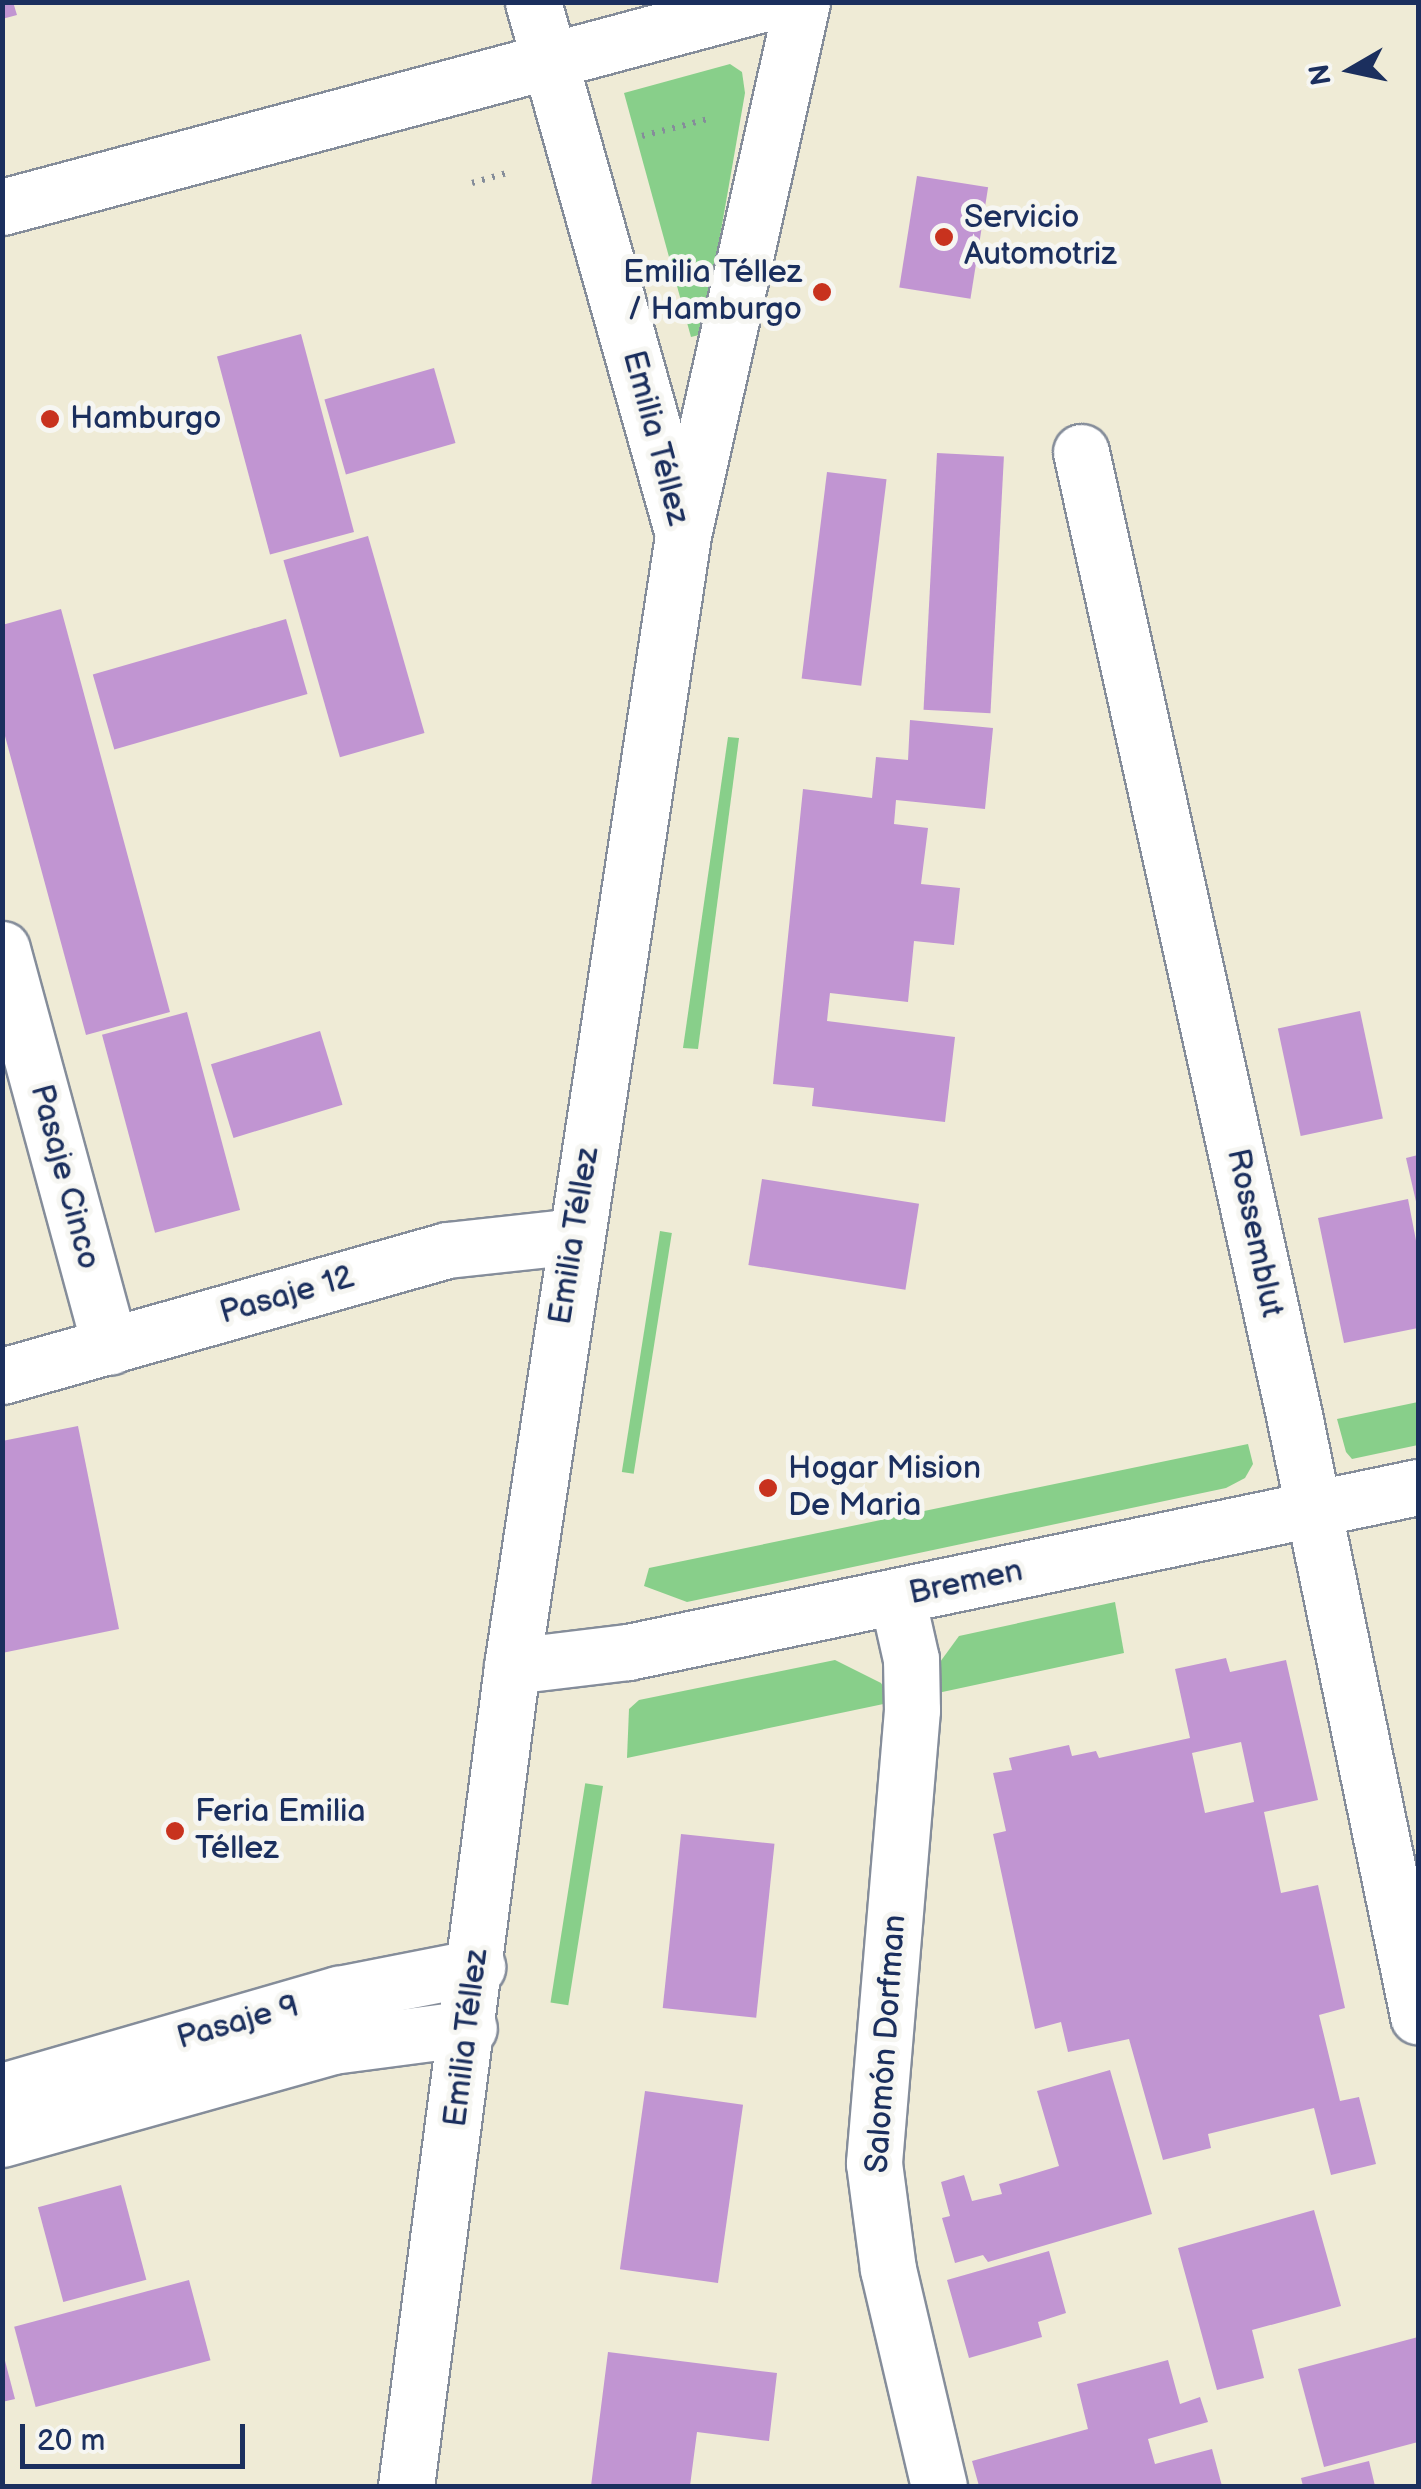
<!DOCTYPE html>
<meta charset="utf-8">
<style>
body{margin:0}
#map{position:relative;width:1421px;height:2489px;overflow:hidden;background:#efebd6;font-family:"Balsamiq Sans",sans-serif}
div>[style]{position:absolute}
.green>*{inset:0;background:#88cf8a;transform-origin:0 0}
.building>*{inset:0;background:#c195d2;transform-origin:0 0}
.path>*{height:6px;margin-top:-3px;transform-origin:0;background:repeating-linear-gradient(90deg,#858d9a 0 2.5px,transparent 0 10.5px)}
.roads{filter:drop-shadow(2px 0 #858d9a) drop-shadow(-2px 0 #858d9a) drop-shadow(0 2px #858d9a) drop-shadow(0 -2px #858d9a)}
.minor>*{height:55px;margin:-27.5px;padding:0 27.5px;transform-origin:27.5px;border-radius:27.5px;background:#fff}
.tertiary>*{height:55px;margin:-27.5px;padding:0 27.5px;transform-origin:27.5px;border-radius:27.5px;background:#fff}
.dots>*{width:28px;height:28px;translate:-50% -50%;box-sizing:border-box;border:5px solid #f6f6f2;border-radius:50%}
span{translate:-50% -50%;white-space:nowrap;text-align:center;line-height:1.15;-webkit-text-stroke:10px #f6f6f2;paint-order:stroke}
.poi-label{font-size:32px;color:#1b2f5e}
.left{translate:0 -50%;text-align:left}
.right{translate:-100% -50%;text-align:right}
.street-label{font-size:32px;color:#1b2f5e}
.frame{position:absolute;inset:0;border:5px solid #1b2f5e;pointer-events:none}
.north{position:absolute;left:1301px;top:20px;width:100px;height:100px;-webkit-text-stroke:8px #f6f6f2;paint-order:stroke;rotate:261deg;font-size:28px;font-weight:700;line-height:40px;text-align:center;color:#1b2f5e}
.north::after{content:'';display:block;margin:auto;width:35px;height:45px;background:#1b2f5e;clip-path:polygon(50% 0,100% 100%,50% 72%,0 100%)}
.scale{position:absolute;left:20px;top:2424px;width:225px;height:45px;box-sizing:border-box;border:5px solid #1b2f5e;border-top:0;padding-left:12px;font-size:30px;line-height:35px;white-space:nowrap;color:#1b2f5e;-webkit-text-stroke:8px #f6f6f2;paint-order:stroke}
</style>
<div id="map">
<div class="green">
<div style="clip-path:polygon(730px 64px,742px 72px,745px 93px,703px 334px,691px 337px,624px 93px)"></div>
<div style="clip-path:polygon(728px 737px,739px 738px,698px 1049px,683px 1048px)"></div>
<div style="left:660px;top:1231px;width:12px;height:244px;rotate:9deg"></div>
<div style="clip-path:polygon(1418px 1402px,1418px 1445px,1352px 1459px,1346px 1452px,1337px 1419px)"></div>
<div style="clip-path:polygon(1248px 1444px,1253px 1464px,1245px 1478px,1226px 1488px,687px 1602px,644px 1586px,649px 1568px)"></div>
<div style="clip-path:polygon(1115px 1602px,1124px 1653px,933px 1694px,932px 1673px,959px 1636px)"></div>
<div style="clip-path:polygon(835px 1660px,881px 1683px,893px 1702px,627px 1758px,629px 1709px,639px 1700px)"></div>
<div style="left:603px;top:1786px;width:222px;height:18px;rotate:99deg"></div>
</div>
<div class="building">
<div style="clip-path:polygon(2px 2px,13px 2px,17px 15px,2px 19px)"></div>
<div style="left:917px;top:176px;width:72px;height:113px;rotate:9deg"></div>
<div style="left:301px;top:334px;width:205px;height:87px;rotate:75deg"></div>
<div style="left:434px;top:368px;width:78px;height:114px;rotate:74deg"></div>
<div style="left:937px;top:453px;width:67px;height:257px;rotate:3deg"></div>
<div style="left:827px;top:472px;width:60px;height:208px;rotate:7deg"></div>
<div style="left:368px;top:536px;width:205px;height:88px;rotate:74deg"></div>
<div style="clip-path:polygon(61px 609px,170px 1012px,86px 1035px,2px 725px,2px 625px)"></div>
<div style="left:286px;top:619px;width:78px;height:201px;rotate:74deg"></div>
<div style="clip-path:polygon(910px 720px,993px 728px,985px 809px,896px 800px,894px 824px,928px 828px,921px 884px,960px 888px,954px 945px,914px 941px,908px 1002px,830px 993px,827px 1021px,955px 1037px,945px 1122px,812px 1106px,814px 1088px,773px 1084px,803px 789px,872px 798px,876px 757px,908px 760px)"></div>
<div style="left:1360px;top:1011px;width:110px;height:84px;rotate:78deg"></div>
<div style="left:187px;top:1012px;width:205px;height:88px;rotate:75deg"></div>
<div style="left:320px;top:1031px;width:77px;height:114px;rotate:73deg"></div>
<div style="clip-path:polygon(1418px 1155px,1418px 1206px,1417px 1206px,1406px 1158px)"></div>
<div style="left:762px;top:1179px;width:159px;height:87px;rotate:9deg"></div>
<div style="clip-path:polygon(1408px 1199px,1418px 1251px,1418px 1328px,1344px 1343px,1318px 1218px)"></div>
<div style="clip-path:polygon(78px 1426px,119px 1629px,2px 1653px,2px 1441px)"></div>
<div style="clip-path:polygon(evenodd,1226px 1658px,1230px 1672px,1286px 1660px,1318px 1800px,1264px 1812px,1281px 1893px,1318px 1885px,1345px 2008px,1319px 2015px,1340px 2101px,1359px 2097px,1376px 2164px,1331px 2175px,1314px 2108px,1208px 2134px,1211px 2148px,1163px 2160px,1129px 2039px,1068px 2052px,1061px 2022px,1035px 2029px,993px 1834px,1006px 1831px,993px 1773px,1012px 1770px,1009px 1758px,1069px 1745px,1072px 1756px,1096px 1751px,1099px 1758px,1190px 1738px,1175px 1669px,1226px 1658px,1241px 1742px,1254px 1802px,1205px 1813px,1192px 1753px,1241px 1742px)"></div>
<div style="left:681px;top:1834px;width:94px;height:175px;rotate:6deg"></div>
<div style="clip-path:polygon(1110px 2070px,1152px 2214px,988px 2262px,983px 2255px,955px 2263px,942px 2218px,950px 2216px,941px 2182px,964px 2175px,972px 2201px,1002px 2194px,999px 2184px,1059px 2166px,1037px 2091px)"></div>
<div style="left:645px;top:2091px;width:99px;height:180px;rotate:8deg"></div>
<div style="left:121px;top:2185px;width:98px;height:86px;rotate:75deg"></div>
<div style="clip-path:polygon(1314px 2210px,1341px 2306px,1252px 2330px,1264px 2378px,1217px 2390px,1178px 2248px)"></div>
<div style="clip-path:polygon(1049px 2251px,1066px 2313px,1038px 2322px,1042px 2337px,969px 2358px,947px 2280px)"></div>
<div style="left:189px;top:2280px;width:83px;height:181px;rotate:75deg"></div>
<div style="clip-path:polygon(1418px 2337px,1418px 2442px,1324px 2467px,1298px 2369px)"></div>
<div style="clip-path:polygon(608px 2352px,777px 2373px,769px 2441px,697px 2432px,690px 2486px,591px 2486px)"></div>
<div style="clip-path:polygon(4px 2357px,15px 2399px,2px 2402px,2px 2358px)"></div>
<div style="clip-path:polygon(1168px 2360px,1180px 2404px,1200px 2397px,1208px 2422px,1148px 2439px,1155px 2464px,1212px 2449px,1222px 2486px,979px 2486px,972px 2461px,1088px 2429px,1077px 2384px)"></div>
<div style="clip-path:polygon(1369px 2461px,1375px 2486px,1303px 2486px,1301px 2478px)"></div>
</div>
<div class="path">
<div style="left:642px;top:136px;width:68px;rotate:-14.4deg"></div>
<div style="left:472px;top:183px;width:40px;rotate:-16deg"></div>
</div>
<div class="roads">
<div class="minor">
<div style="left:2px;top:207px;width:794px;rotate:-14.96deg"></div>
<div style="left:1081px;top:452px;width:991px;rotate:77.53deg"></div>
<div style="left:1295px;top:1420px;width:609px;rotate:78.34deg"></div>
<div style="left:2px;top:949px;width:412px;rotate:74.8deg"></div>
<div style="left:2px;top:1376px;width:462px;rotate:-15.8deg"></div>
<div style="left:447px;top:1250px;width:129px;rotate:-6.2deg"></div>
<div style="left:897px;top:1597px;width:64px;rotate:77.3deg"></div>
<div style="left:911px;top:1659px;width:51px;rotate:88.9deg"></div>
<div style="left:912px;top:1710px;width:455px;rotate:94.8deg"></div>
<div style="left:874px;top:2163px;width:107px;rotate:82.5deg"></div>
<div style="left:888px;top:2269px;width:223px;rotate:76.8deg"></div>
<div style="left:512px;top:1666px;width:117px;rotate:-6.9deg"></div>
<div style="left:628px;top:1652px;width:807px;rotate:-11.8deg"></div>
<div style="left:2px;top:2091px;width:351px;rotate:-16.1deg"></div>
<div style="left:339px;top:1994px;width:141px;rotate:-11.1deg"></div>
<div style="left:2px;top:2139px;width:344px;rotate:-15.7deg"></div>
<div style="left:333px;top:2046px;width:137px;rotate:-7.5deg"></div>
</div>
<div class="tertiary">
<div style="left:533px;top:2px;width:545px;rotate:74.26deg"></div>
<div style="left:406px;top:2486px;width:827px;rotate:-82.63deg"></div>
<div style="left:512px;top:1666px;width:1144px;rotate:-81.4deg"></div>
<div style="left:683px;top:535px;width:546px;rotate:-77.41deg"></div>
</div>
</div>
<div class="dots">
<div style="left:944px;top:237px;background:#c8321e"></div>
<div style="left:822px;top:292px;background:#c8321e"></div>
<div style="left:50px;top:419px;background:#c8321e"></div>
<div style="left:768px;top:1488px;background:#c8321e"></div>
<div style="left:175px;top:1831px;background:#c8321e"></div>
</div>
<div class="poi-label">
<span class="left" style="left:964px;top:237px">Servicio<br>Automotriz</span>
<span class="right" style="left:802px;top:292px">Emilia Téllez<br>/ Hamburgo</span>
<span class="left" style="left:70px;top:419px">Hamburgo</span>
<span class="left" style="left:788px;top:1488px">Hogar Mision<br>De Maria</span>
<span class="left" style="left:195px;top:1831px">Feria Emilia<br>Téllez</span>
</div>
<div class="street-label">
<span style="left:655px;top:438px;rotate:75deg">Emilia Téllez</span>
<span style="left:64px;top:1177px;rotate:75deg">Pasaje Cinco</span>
<span style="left:1254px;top:1233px;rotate:78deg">Rossemblut</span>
<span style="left:575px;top:1236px;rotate:-81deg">Emilia Téllez</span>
<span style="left:287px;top:1296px;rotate:-16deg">Pasaje 12</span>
<span style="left:966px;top:1583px;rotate:-12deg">Bremen</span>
<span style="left:238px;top:2023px;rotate:-16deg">Pasaje 9</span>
<span style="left:467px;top:2038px;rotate:-83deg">Emilia Téllez</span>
<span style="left:887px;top:2044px;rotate:-86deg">Salomón Dorfman</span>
</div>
<div class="frame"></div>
<div class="north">N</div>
<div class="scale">20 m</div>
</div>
